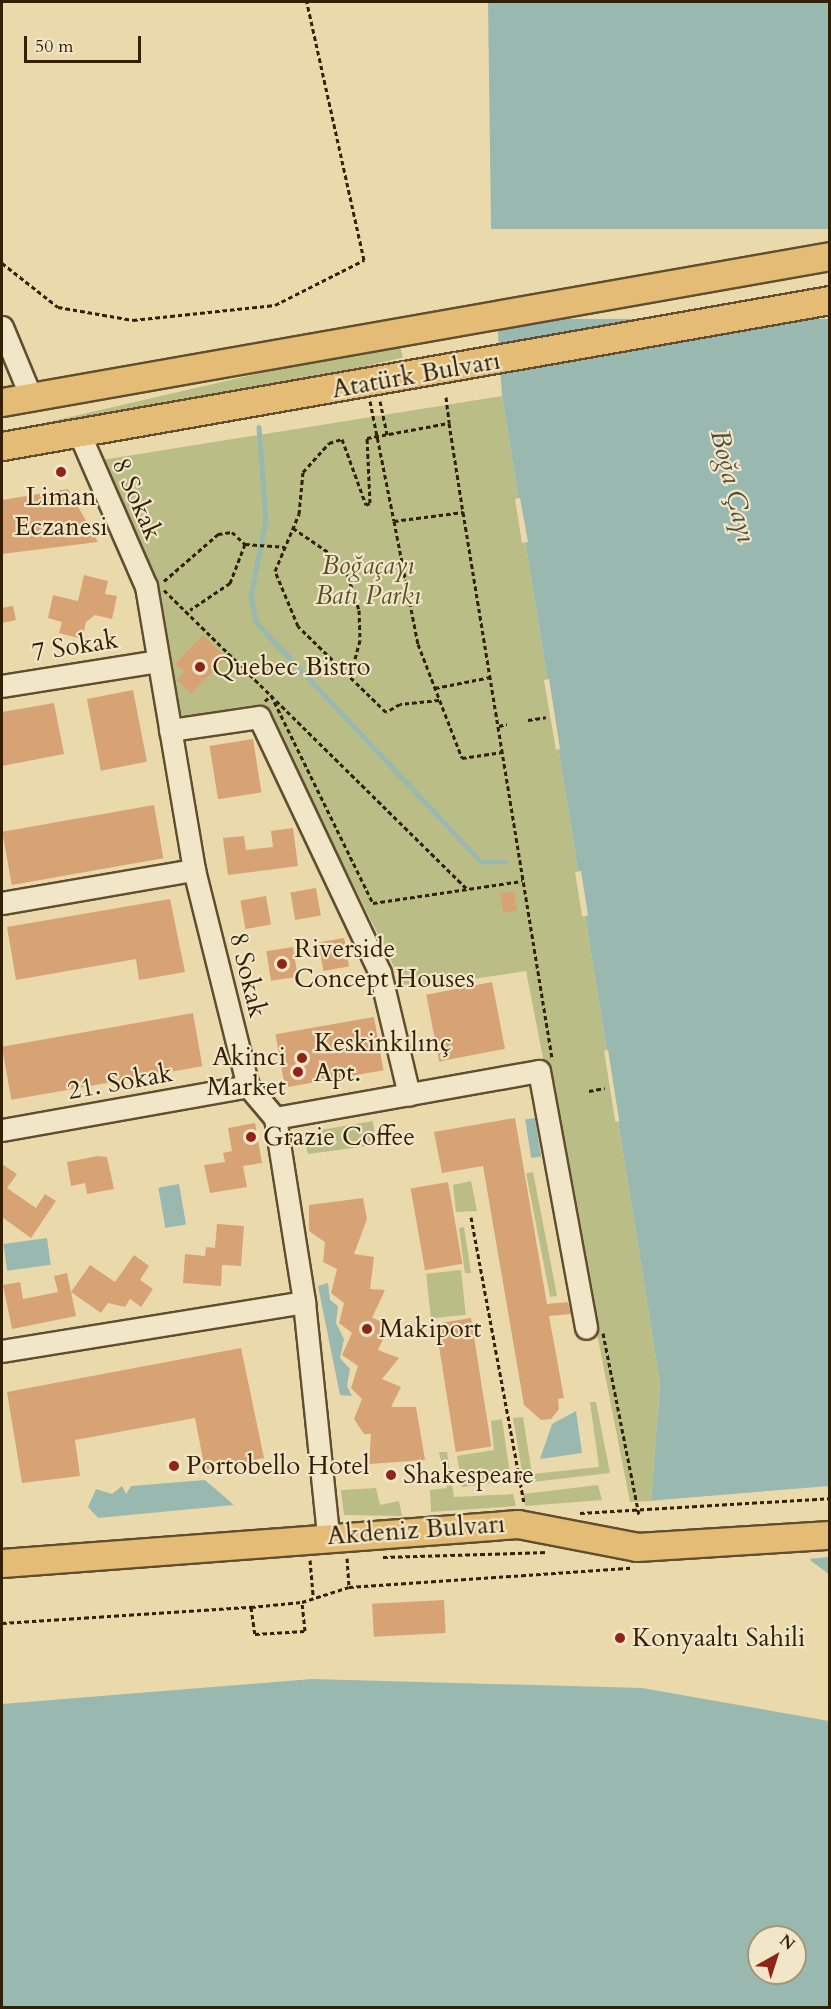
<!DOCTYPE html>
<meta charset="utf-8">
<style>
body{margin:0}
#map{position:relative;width:831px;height:2009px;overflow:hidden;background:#ead9ab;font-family:Cardo,serif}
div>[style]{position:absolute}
.green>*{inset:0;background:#babe86;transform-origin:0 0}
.water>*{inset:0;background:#99b9b0;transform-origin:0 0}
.pier>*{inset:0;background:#ead9ab;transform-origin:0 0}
.stream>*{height:4.5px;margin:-2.25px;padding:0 2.25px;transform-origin:2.25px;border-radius:2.25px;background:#99b9b0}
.building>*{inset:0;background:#d7a375;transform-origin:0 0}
.path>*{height:3px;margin-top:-1.5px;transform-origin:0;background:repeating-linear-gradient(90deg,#321f04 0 4.5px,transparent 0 7.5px)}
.roads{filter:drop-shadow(2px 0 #604e2e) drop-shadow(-2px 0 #604e2e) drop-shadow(0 2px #604e2e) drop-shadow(0 -2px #604e2e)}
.minor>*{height:21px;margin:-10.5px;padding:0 10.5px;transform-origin:10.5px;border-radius:10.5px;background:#f1e6c8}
.major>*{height:27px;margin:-13.5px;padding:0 13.5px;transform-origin:13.5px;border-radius:13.5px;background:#e5bc76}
.dots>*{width:16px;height:16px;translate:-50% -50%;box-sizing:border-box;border:3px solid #f1e6c8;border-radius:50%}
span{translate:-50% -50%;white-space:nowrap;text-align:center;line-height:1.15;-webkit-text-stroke:4.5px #f1e6c8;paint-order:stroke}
.street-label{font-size:26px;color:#321f04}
.poi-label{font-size:26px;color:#321f04}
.left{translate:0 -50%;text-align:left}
.right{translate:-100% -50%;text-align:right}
.park-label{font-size:26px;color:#5b4f2b;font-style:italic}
.water-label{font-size:27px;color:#514d38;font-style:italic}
.frame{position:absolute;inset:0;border:3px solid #321f04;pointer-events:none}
.north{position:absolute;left:747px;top:1925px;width:60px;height:60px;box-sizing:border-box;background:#f1e6c8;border:2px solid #a5967a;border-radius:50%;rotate:39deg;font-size:16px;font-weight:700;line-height:24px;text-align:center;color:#321f04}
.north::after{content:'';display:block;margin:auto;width:21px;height:27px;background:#8f2418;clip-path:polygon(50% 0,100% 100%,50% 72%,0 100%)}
.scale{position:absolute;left:24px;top:36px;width:117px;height:27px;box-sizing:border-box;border:3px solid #321f04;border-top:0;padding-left:8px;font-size:18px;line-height:21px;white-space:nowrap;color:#321f04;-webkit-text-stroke:4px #f1e6c8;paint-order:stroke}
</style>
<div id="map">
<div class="green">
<i style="left:399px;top:341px;width:17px;height:403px;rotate:77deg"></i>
<i style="clip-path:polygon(502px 396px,660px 1383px,651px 1501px,630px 1502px,526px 971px,405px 989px,265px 706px,177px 721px,145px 556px,102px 460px)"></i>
<i style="clip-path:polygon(373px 1121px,376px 1145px,308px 1154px,303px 1133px)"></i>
<i style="left:533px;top:1172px;width:126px;height:7px;rotate:79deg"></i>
<i style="clip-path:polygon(471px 1181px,477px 1211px,456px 1212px,453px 1185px)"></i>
<i style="clip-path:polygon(464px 1227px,471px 1273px,465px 1273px,459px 1228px)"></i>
<i style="left:461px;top:1270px;width:45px;height:35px;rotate:84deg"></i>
<i style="clip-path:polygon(590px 1402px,596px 1402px,610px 1473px,524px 1483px,513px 1418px,523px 1417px,532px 1474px,599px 1467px)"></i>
<i style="clip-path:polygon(502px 1419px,511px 1481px,462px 1487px,457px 1456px,494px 1450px,491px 1421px)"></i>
<i style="clip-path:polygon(439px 1452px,447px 1452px,454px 1497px,513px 1494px,516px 1506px,431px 1512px,430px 1490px,447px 1488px)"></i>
<i style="clip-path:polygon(598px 1485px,602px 1500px,525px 1506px,523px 1494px)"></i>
<i style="clip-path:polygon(376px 1488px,380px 1505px,399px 1501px,402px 1516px,344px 1515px,341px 1490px)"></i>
</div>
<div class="water">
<i style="clip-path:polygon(488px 2px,829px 2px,829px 1574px,811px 1561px,786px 1490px,651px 1501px,660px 1383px,502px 396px,491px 226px)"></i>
<i style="left:535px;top:1118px;width:39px;height:10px;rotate:81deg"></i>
<i style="left:179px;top:1184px;width:41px;height:21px;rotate:80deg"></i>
<i style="left:47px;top:1238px;width:27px;height:44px;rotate:82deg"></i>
<i style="clip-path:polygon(328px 1283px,330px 1300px,338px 1306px,336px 1323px,344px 1339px,340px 1358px,350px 1369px,347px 1386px,352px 1396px,340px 1395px,318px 1286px)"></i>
<i style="clip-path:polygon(576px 1411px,582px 1453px,540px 1459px,552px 1424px)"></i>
<i style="clip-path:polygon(205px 1480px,234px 1505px,98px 1518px,88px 1507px,96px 1489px,112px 1494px,122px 1486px,126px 1494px,131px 1486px)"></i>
<i style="clip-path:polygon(evenodd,312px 1679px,642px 1688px,829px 1721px,829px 2007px,2px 2007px,2px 1704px,312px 1679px,759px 1937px,795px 1937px,795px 1973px,759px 1973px,759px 1937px)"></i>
</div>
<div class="pier">
<i style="left:829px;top:229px;width:90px;height:342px;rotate:90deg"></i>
<i style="clip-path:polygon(520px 498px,528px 542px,522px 543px,515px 499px)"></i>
<i style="clip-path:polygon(549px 679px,560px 749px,556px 750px,544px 680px)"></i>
<i style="left:581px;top:871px;width:45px;height:6px;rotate:81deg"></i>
<i style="left:608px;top:1050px;width:72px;height:4px;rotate:81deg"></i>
<i style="clip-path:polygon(829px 1486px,829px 1557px,807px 1559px,784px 1493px,648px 1501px)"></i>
</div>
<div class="stream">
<i style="left:259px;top:427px;width:93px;rotate:85.7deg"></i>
<i style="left:266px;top:520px;width:77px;rotate:101.2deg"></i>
<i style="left:251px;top:596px;width:26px;rotate:79deg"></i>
<i style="left:256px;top:622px;width:329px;rotate:46.8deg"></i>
<i style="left:481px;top:862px;width:26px"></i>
</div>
<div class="building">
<i style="clip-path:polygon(68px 489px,98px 542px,2px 554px,2px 500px)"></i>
<i style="clip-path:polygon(84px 575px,108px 581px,105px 594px,117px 596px,112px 619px,95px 615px,86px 622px,82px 639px,59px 633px,62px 622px,48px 618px,53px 595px,78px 601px)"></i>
<i style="clip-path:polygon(13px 606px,16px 620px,2px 623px,2px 608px)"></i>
<i style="clip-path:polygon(203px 635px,226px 658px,191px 694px,177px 679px,184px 672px,175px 664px)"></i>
<i style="left:133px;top:690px;width:73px;height:47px;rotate:79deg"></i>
<i style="clip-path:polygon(54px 703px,64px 754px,2px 766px,2px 712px)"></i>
<i style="left:253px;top:739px;width:54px;height:44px;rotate:81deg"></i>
<i style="left:154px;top:805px;width:54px;height:154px;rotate:80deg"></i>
<i style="clip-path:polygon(293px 828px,298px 866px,228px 875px,223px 838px,244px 836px,246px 850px,273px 847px,271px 831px)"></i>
<i style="left:316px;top:888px;width:28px;height:26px;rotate:80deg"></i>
<i style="left:514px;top:891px;width:20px;height:14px;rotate:81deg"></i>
<i style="left:266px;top:896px;width:29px;height:26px;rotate:80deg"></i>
<i style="clip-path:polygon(170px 899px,185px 972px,139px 980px,136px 959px,16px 980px,7px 927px)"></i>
<i style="left:344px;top:938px;width:29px;height:26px;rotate:80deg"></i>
<i style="left:293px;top:947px;width:30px;height:27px;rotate:81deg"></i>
<i style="left:492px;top:982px;width:68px;height:67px;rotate:79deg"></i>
<i style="left:193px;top:1013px;width:54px;height:194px;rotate:80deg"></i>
<i style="left:374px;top:1017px;width:54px;height:100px;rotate:80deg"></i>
<i style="clip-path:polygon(515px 1118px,547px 1304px,568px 1302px,571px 1314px,549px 1316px,564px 1398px,558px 1399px,559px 1409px,551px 1419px,541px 1420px,524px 1405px,483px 1166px,442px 1173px,434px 1132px)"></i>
<i style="clip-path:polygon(255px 1123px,262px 1163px,243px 1166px,247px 1187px,210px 1193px,204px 1165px,225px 1162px,223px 1153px,232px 1151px,228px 1128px)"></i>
<i style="clip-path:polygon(98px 1156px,107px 1157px,114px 1189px,87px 1194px,85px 1183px,71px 1186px,67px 1162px)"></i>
<i style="clip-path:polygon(2px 1164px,17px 1174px,7px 1188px,36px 1208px,45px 1194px,56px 1201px,31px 1238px,2px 1217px)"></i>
<i style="left:448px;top:1182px;width:83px;height:38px;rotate:80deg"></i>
<i style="clip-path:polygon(363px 1198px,367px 1219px,354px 1254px,374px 1257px,370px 1289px,385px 1290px,372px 1318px,390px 1324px,378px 1350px,399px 1358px,382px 1379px,401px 1387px,391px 1407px,416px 1407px,425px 1460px,369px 1464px,371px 1434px,364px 1434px,354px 1419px,362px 1399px,351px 1388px,358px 1366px,342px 1355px,352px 1333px,339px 1323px,344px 1303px,331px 1293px,337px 1269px,323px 1262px,325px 1242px,309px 1231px,309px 1205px)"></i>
<i style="clip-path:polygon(217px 1224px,244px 1226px,241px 1266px,222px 1265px,221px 1286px,183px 1283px,185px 1254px,205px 1256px,206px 1247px,215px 1248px)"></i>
<i style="clip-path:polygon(134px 1255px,149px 1266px,140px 1280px,153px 1289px,141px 1307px,130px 1299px,125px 1307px,108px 1303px,101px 1313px,71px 1292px,90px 1265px,115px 1282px)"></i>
<i style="clip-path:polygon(67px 1273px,76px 1316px,12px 1329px,3px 1285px,20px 1282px,23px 1299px,58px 1292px,54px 1276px)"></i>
<i style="left:471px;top:1318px;width:130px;height:36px;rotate:81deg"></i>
<i style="clip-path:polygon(241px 1348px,264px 1458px,205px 1470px,195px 1418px,75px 1440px,80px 1476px,22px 1483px,7px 1392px)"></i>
<i style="left:444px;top:1600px;width:33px;height:72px;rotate:87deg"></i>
</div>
<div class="path">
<i style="left:2px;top:263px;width:71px;rotate:38.2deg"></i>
<i style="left:58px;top:307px;width:76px;rotate:9.8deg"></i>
<i style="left:133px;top:320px;width:143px;rotate:-6deg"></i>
<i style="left:275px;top:305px;width:100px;rotate:-26.8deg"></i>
<i style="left:364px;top:260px;width:264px;rotate:-102.5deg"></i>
<i style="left:446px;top:397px;width:26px;rotate:83deg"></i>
<i style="left:370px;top:401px;width:122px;rotate:78.7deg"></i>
<i style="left:394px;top:521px;width:70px;rotate:-7.4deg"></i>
<i style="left:463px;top:512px;width:553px;rotate:80.74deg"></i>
<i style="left:380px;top:401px;width:35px;rotate:78deg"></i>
<i style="left:394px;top:521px;width:125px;rotate:79deg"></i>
<i style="left:418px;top:644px;width:122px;rotate:68.9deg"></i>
<i style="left:462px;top:758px;width:41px;rotate:-8.3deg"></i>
<i style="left:293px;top:528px;width:46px;rotate:34.4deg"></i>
<i style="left:331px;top:554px;width:28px;rotate:52deg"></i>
<i style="left:348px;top:576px;width:36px;rotate:72deg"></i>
<i style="left:359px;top:610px;width:30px;rotate:88deg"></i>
<i style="left:360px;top:640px;width:34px;rotate:105deg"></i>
<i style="left:245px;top:544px;width:39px;rotate:4deg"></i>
<i style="left:164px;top:581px;width:72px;rotate:-41deg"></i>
<i style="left:218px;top:534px;width:14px;rotate:-8deg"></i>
<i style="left:232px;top:532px;width:18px;rotate:43deg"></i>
<i style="left:245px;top:544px;width:42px;rotate:111deg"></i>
<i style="left:230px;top:583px;width:48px;rotate:146deg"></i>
<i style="left:164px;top:590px;width:427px;rotate:44.6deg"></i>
<i style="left:435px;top:688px;width:57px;rotate:-11.1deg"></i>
<i style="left:439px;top:700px;width:39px;rotate:174deg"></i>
<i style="left:400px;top:704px;width:16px;rotate:150deg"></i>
<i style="left:386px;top:712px;width:123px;rotate:-135.7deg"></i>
<i style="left:298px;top:626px;width:60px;rotate:-112.7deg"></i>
<i style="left:275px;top:571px;width:62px;rotate:-67.2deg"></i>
<i style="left:299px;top:514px;width:42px;rotate:-84.6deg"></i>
<i style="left:303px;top:472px;width:39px;rotate:-48deg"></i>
<i style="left:329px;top:443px;width:14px;rotate:-17deg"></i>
<i style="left:342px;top:439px;width:70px;rotate:70deg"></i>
<i style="left:366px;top:505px;width:4px;rotate:-27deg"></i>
<i style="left:370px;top:503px;width:65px;rotate:-92.6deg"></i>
<i style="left:367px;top:438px;width:83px;rotate:-10.4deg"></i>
<i style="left:449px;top:423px;width:90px;rotate:81.1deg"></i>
<i style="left:265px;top:701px;width:8px;rotate:-45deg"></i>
<i style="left:271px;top:695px;width:232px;rotate:63.9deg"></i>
<i style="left:373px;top:903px;width:151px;rotate:-8.4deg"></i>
<i style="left:528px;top:720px;width:18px;rotate:-9deg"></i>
<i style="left:499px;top:726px;width:8px;rotate:-14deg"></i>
<i style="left:589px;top:1091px;width:16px;rotate:-11deg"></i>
<i style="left:471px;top:1217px;width:292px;rotate:79.5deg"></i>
<i style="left:603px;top:1333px;width:185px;rotate:78.8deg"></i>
<i style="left:580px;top:1513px;width:250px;rotate:-3.4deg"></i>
<i style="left:383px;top:1557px;width:165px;rotate:-1.7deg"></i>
<i style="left:347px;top:1558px;width:29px;rotate:86deg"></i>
<i style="left:349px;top:1587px;width:282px;rotate:-3.9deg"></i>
<i style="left:310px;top:1560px;width:37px;rotate:85deg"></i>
<i style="left:251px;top:1607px;width:27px;rotate:82deg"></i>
<i style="left:255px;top:1634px;width:50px;rotate:-3.4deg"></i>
<i style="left:305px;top:1631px;width:29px;rotate:-96deg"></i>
<i style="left:2px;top:1623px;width:250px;rotate:-3.7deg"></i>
<i style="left:251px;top:1607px;width:51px;rotate:-5.6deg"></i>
<i style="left:302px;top:1602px;width:49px;rotate:-17.7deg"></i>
</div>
<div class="roads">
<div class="minor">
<i style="left:2px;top:327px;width:76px;rotate:67.5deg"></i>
<i style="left:79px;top:433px;width:167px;rotate:66.4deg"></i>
<i style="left:146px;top:586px;width:288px;rotate:80.4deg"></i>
<i style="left:194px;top:870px;width:223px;rotate:76deg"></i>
<i style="left:248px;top:1086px;width:42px;rotate:49.8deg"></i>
<i style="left:275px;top:1118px;width:186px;rotate:81deg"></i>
<i style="left:304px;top:1302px;width:234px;rotate:84.1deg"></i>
<i style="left:2px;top:686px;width:158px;rotate:-9.1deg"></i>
<i style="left:170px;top:730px;width:90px;rotate:-8.3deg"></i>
<i style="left:259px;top:717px;width:283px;rotate:64.7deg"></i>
<i style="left:380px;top:973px;width:125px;rotate:76.6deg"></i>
<i style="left:2px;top:903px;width:195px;rotate:-9.8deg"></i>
<i style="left:275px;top:1118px;width:268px;rotate:-10.1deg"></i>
<i style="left:539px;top:1071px;width:261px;rotate:79.6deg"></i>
<i style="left:2px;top:1130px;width:250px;rotate:-10.1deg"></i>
<i style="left:2px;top:1351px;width:306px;rotate:-9.2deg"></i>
</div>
<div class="major">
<i style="left:2px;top:402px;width:841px;rotate:-10deg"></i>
<i style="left:2px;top:446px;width:841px;rotate:-10deg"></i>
<i style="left:2px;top:1563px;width:517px;rotate:-4.32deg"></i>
<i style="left:518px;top:1524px;width:121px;rotate:10.9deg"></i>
<i style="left:637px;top:1547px;width:193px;rotate:-3.6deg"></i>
</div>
</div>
<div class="dots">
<i style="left:61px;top:472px;background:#8f2418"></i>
<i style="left:200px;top:667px;background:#8f2418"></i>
<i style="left:282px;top:964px;background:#8f2418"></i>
<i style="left:302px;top:1058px;background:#8f2418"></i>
<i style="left:298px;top:1072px;background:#8f2418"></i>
<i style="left:251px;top:1137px;background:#8f2418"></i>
<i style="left:367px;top:1329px;background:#8f2418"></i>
<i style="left:174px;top:1466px;background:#8f2418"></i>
<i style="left:391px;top:1475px;background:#8f2418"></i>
<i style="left:620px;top:1638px;background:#8f2418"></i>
</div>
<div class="street-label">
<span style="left:416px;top:375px;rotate:-10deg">Atatürk Bulvarı</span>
<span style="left:137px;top:499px;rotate:66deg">8 Sokak</span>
<span style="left:75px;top:646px;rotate:-9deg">7 Sokak</span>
<span style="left:248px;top:975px;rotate:76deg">8 Sokak</span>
<span style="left:120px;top:1082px;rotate:-10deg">21. Sokak</span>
<span style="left:416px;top:1530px;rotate:-4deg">Akdeniz Bulvarı</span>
</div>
<div class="poi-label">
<span style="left:61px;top:512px">Liman<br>Eczanesi</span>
<span class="left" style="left:212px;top:667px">Quebec Bistro</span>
<span class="left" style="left:294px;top:964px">Riverside<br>Concept Houses</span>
<span class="left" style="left:314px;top:1058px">Keskinkılınç<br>Apt.</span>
<span class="right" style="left:286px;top:1072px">Akinci<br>Market</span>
<span class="left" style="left:263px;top:1137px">Grazie Coffee</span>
<span class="left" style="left:379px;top:1329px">Makiport</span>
<span class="left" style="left:186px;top:1466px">Portobello Hotel</span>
<span class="left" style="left:403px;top:1475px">Shakespeare</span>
<span class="left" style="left:632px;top:1638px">Konyaaltı Sahili</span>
</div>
<div class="park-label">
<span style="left:368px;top:581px">Boğaçayı<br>Batı Parkı</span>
</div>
<div class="water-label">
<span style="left:733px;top:486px;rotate:76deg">Boğa Çayı</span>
</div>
<div class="frame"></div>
<div class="north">N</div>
<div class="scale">50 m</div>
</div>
